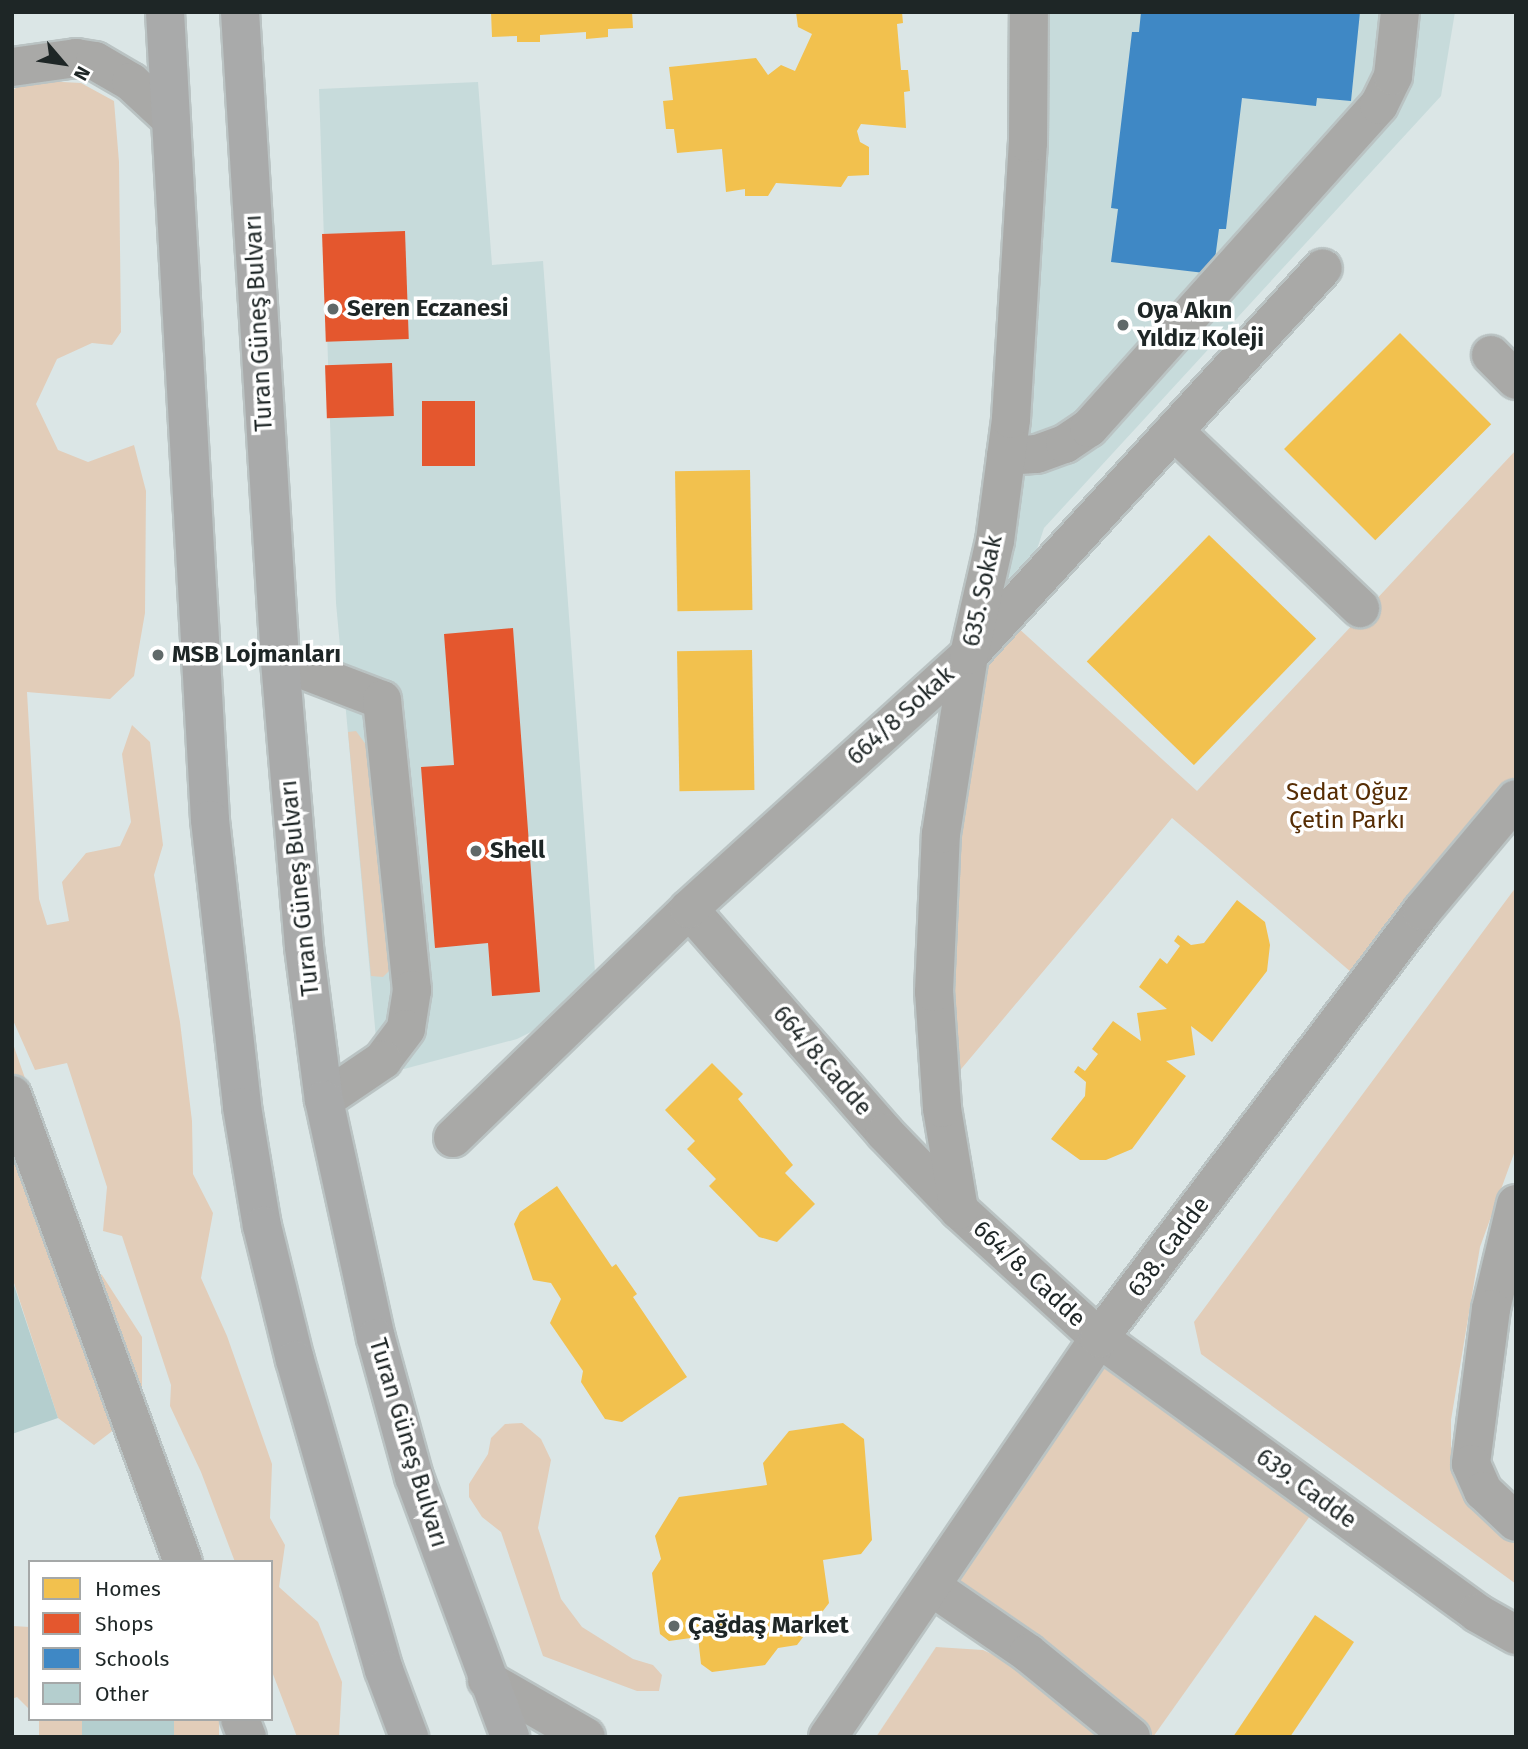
<!DOCTYPE html>
<meta charset="utf-8">
<style>
body{margin:0}
#map{position:relative;width:1528px;height:1749px;overflow:hidden;background:#dbe6e6;font-family:"Fira Sans",sans-serif}
div>[style]{position:absolute}
.built>*{inset:0;background:#c7dbdb}
.green>*{inset:0;background:#e2cdb9;transform-origin:0 0}
.homes>*{inset:0;background:#f2c14e;transform-origin:0 0}
.shops>*{inset:0;background:#e4572e;transform-origin:0 0}
.schools>*{inset:0;background:#3f88c5}
.building>*{inset:0;background:#b4cece;transform-origin:0 0}
.roads{filter:drop-shadow(2px 0 #bac3c3) drop-shadow(-2px 0 #bac3c3) drop-shadow(0 2px #bac3c3) drop-shadow(0 -2px #bac3c3)}
.minor>*{height:38px;margin:-19px;padding:0 19px;transform-origin:19px;border-radius:19px;background:#a9a9a7}
.major>*{height:38px;margin:-19px;padding:0 19px;transform-origin:19px;border-radius:19px;background:#a9aaaa}
.dots>*{width:19px;height:19px;translate:-50% -50%;box-sizing:border-box;border:4px solid #fff;border-radius:50%}
span{translate:-50% -50%;white-space:nowrap;text-align:center;line-height:1.15;-webkit-text-stroke:7px #fff;paint-order:stroke}
.poi-label{font-size:24px;color:#1e2626;font-weight:700}
.left{translate:0 -50%;text-align:left}
.street-label{font-size:24px;color:#1e2626}
.park-label{font-size:24px;color:#562d04}
.frame{position:absolute;inset:0;border:14px solid #1e2626;pointer-events:none}
.legend{position:absolute;left:28px;top:1560px;width:245px;height:161px;box-sizing:border-box;background:#fff;border:2px solid #a5a8a8;margin:0;padding:9px 12px;list-style:none;font-size:21px;color:#1e2626}
.legend li{display:flex;align-items:center;gap:14px;height:35px}
.legend b{width:35px;border:2px solid #a5a8a8}
.north{position:absolute;left:28px;top:28px;width:70px;height:70px;-webkit-text-stroke:5px #fff;paint-order:stroke;rotate:119deg;font-size:19px;font-weight:700;line-height:28px;text-align:center;color:#1e2626}
.north::after{content:'';display:block;margin:auto;width:24px;height:32px;background:#1e2626;clip-path:polygon(50% 0,100% 100%,50% 72%,0 100%)}
</style>
<div id="map">
<div class="built">
<i style="clip-path:polygon(1029px 12px,1455px 12px,1441px 96px,1044px 528px,1021px 598px,969px 655px,995px 541px)"></i>
<i style="clip-path:polygon(478px 82px,492px 265px,543px 261px,597px 999px,517px 1039px,404px 1069px,377px 1049px,336px 603px,319px 89px)"></i>
</div>
<div class="green">
<i style="clip-path:polygon(26px 80px,81px 83px,114px 101px,119px 162px,121px 332px,112px 345px,92px 343px,57px 359px,36px 404px,58px 450px,88px 462px,134px 445px,146px 491px,145px 613px,134px 676px,110px 699px,27px 692px,39px 899px,47px 925px,69px 921px,62px 882px,86px 853px,120px 846px,131px 822px,122px 754px,132px 725px,150px 742px,163px 845px,154px 875px,180px 1022px,192px 1121px,193px 1174px,213px 1213px,201px 1278px,227px 1336px,272px 1464px,270px 1518px,285px 1545px,279px 1587px,318px 1622px,342px 1682px,339px 1737px,297px 1737px,271px 1669px,271px 1562px,235px 1562px,201px 1472px,170px 1406px,171px 1385px,122px 1236px,103px 1231px,107px 1187px,67px 1063px,35px 1070px,12px 1018px,12px 91px)"></i>
<i style="clip-path:polygon(1516px 450px,1516px 779px,1366px 985px,1172px 818px,941px 1093px,969px 655px,1005px 616px,1197px 791px)"></i>
<i style="clip-path:polygon(356px 731px,367px 746px,390px 970px,383px 977px,371px 976px,348px 732px)"></i>
<i style="clip-path:polygon(1516px 887px,1516px 1148px,1480px 1247px,1451px 1420px,1451px 1471px,1468px 1502px,1516px 1533px,1516px 1584px,1201px 1354px,1194px 1322px)"></i>
<i style="clip-path:polygon(12px 1041px,34px 1104px,50px 1239px,102px 1275px,142px 1337px,142px 1393px,111px 1432px,94px 1445px,58px 1418px,12px 1277px)"></i>
<i style="clip-path:polygon(1099px 1338px,1322px 1499px,1153px 1737px,1131px 1737px,932px 1587px)"></i>
<i style="clip-path:polygon(522px 1423px,541px 1439px,551px 1460px,538px 1528px,561px 1599px,582px 1627px,633px 1659px,653px 1665px,662px 1675px,659px 1691px,637px 1691px,543px 1656px,501px 1532px,482px 1517px,469px 1497px,469px 1484px,488px 1454px,491px 1438px,505px 1424px)"></i>
<i style="clip-path:polygon(12px 1626px,30px 1627px,30px 1710px,17px 1697px,12px 1699px)"></i>
<i style="clip-path:polygon(936px 1647px,983px 1650px,1026px 1670px,1099px 1737px,876px 1737px)"></i>
<i style="left:39px;top:1719px;width:180px;height:18px"></i>
</div>
<div class="homes">
<i style="clip-path:polygon(491px 12px,632px 12px,633px 28px,608px 29px,608px 37px,586px 39px,586px 32px,540px 35px,540px 42px,517px 42px,517px 36px,492px 37px)"></i>
<i style="clip-path:polygon(796px 12px,902px 12px,903px 23px,897px 24px,901px 70px,908px 70px,910px 91px,904px 92px,906px 128px,861px 124px,857px 131px,860px 142px,869px 147px,869px 175px,848px 176px,841px 187px,776px 183px,768px 196px,745px 196px,745px 189px,726px 192px,722px 149px,677px 153px,674px 129px,666px 129px,663px 101px,673px 100px,669px 67px,756px 58px,768px 75px,781px 65px,795px 71px,812px 34px,798px 27px)"></i>
<i style="left:1400px;top:333px;width:129px;height:164px;rotate:45deg"></i>
<i style="left:750px;top:470px;width:140px;height:75px;rotate:89deg"></i>
<i style="left:1209px;top:535px;width:149px;height:176px;rotate:44deg"></i>
<i style="left:752px;top:650px;width:140px;height:75px;rotate:89deg"></i>
<i style="clip-path:polygon(1237px 900px,1265px 922px,1270px 945px,1267px 971px,1212px 1042px,1191px 1026px,1195px 1055px,1166px 1061px,1186px 1076px,1132px 1149px,1106px 1160px,1080px 1160px,1051px 1139px,1085px 1096px,1086px 1082px,1074px 1072px,1078px 1066px,1085px 1071px,1098px 1054px,1092px 1049px,1113px 1021px,1141px 1041px,1137px 1013px,1167px 1009px,1139px 987px,1160px 958px,1167px 964px,1180px 946px,1174px 941px,1178px 935px,1191px 945px,1204px 943px)"></i>
<i style="clip-path:polygon(712px 1063px,743px 1094px,738px 1099px,793px 1165px,785px 1173px,815px 1204px,777px 1242px,759px 1237px,709px 1186px,716px 1179px,687px 1149px,695px 1141px,665px 1110px)"></i>
<i style="clip-path:polygon(557px 1186px,612px 1267px,616px 1264px,637px 1294px,633px 1297px,687px 1377px,622px 1422px,605px 1419px,581px 1382px,583px 1371px,550px 1323px,561px 1299px,551px 1283px,533px 1280px,514px 1224px,520px 1212px)"></i>
<i style="clip-path:polygon(843px 1423px,864px 1439px,872px 1540px,861px 1554px,823px 1560px,829px 1603px,797px 1645px,778px 1648px,765px 1665px,712px 1672px,701px 1664px,698px 1637px,669px 1641px,660px 1634px,652px 1573px,661px 1559px,655px 1536px,679px 1497px,767px 1485px,763px 1463px,789px 1431px)"></i>
<i style="clip-path:polygon(1315px 1615px,1354px 1642px,1290px 1737px,1233px 1737px)"></i>
</div>
<div class="shops">
<i style="left:405px;top:231px;width:108px;height:83px;rotate:88deg"></i>
<i style="left:392px;top:363px;width:53px;height:67px;rotate:88deg"></i>
<i style="left:422px;top:401px;width:53px;height:65px"></i>
<i style="clip-path:polygon(513px 628px,540px 992px,492px 996px,488px 943px,435px 948px,421px 767px,454px 765px,444px 634px)"></i>
</div>
<div class="schools">
<i style="clip-path:polygon(1141px 12px,1360px 12px,1351px 101px,1317px 98px,1316px 106px,1242px 98px,1226px 229px,1219px 229px,1213px 274px,1111px 262px,1118px 209px,1111px 208px,1132px 32px,1139px 32px)"></i>
</div>
<div class="building">
<i style="clip-path:polygon(12px 1279px,58px 1418px,12px 1434px)"></i>
<i style="left:82px;top:1719px;width:92px;height:19px"></i>
</div>
<div class="roads">
<div class="minor">
<i style="left:12px;top:67px;width:65px;rotate:-8deg"></i>
<i style="left:76px;top:58px;width:19px;rotate:9deg"></i>
<i style="left:95px;top:61px;width:42px;rotate:30.3deg"></i>
<i style="left:131px;top:82px;width:54px;rotate:42.8deg"></i>
<i style="left:1491px;top:355px;width:35px;rotate:45deg"></i>
<i style="left:1174px;top:431px;width:257px;rotate:43.6deg"></i>
<i style="left:1006px;top:456px;width:31px;rotate:-4deg"></i>
<i style="left:1037px;top:454px;width:30px;rotate:-20deg"></i>
<i style="left:1065px;top:444px;width:29px;rotate:-34deg"></i>
<i style="left:1089px;top:428px;width:434px;rotate:-48.1deg"></i>
<i style="left:1379px;top:105px;width:32px;rotate:-64deg"></i>
<i style="left:1393px;top:76px;width:64px;rotate:-83.8deg"></i>
<i style="left:280px;top:661px;width:109px;rotate:20.9deg"></i>
<i style="left:382px;top:700px;width:292px;rotate:84.1deg"></i>
<i style="left:412px;top:990px;width:39px;rotate:99deg"></i>
<i style="left:406px;top:1029px;width:39px;rotate:127deg"></i>
<i style="left:383px;top:1060px;width:71px;rotate:145.9deg"></i>
<i style="left:689px;top:909px;width:298px;rotate:48.8deg"></i>
<i style="left:885px;top:1133px;width:107px;rotate:46.1deg"></i>
<i style="left:959px;top:1210px;width:190px;rotate:42.4deg"></i>
<i style="left:1099px;top:1338px;width:467px;rotate:36deg"></i>
<i style="left:1477px;top:1613px;width:45px;rotate:29.4deg"></i>
<i style="left:12px;top:1095px;width:497px;rotate:69.9deg"></i>
<i style="left:453px;top:1138px;width:329px;rotate:-44.1deg"></i>
<i style="left:689px;top:909px;width:378px;rotate:-42.2deg"></i>
<i style="left:969px;top:655px;width:524px;rotate:-47.55deg"></i>
<i style="left:1516px;top:1204px;width:108px;rotate:103.4deg"></i>
<i style="left:1491px;top:1309px;width:156px;rotate:97.4deg"></i>
<i style="left:1471px;top:1464px;width:30px;rotate:66deg"></i>
<i style="left:1483px;top:1491px;width:45px;rotate:43.2deg"></i>
<i style="left:959px;top:1210px;width:103px;rotate:-99.5deg"></i>
<i style="left:942px;top:1108px;width:116px;rotate:-93.9deg"></i>
<i style="left:934px;top:992px;width:158px;rotate:-87.5deg"></i>
<i style="left:941px;top:834px;width:181px;rotate:-81.1deg"></i>
<i style="left:969px;top:655px;width:117px;rotate:-77.2deg"></i>
<i style="left:995px;top:541px;width:123px;rotate:-82.5deg"></i>
<i style="left:1011px;top:419px;width:277px;rotate:-86.5deg"></i>
<i style="left:1028px;top:143px;width:131px;rotate:-89.6deg"></i>
<i style="left:932px;top:1587px;width:116px;rotate:34.5deg"></i>
<i style="left:1028px;top:1653px;width:133px;rotate:39.2deg"></i>
<i style="left:487px;top:1680px;width:114px;rotate:29.9deg"></i>
<i style="left:240px;top:1719px;width:19px;rotate:69deg"></i>
<i style="left:828px;top:1737px;width:482px;rotate:-55.8deg"></i>
<i style="left:1099px;top:1338px;width:535px;rotate:-52.89deg"></i>
<i style="left:1422px;top:911px;width:146px;rotate:-50deg"></i>
</div>
<div class="major">
<i style="left:165px;top:12px;width:809px;rotate:86.81deg"></i>
<i style="left:210px;top:820px;width:289px;rotate:83.6deg"></i>
<i style="left:242px;top:1107px;width:121px;rotate:80.5deg"></i>
<i style="left:262px;top:1226px;width:138px;rotate:76.2deg"></i>
<i style="left:295px;top:1360px;width:323px;rotate:74deg"></i>
<i style="left:384px;top:1670px;width:72px;rotate:69.5deg"></i>
<i style="left:240px;top:12px;width:650px;rotate:86.47deg"></i>
<i style="left:280px;top:661px;width:287px;rotate:85.2deg"></i>
<i style="left:304px;top:947px;width:154px;rotate:82.6deg"></i>
<i style="left:324px;top:1100px;width:244px;rotate:77.7deg"></i>
<i style="left:376px;top:1338px;width:144px;rotate:74.7deg"></i>
<i style="left:414px;top:1477px;width:277px;rotate:69.7deg"></i>
</div>
</div>
<div class="dots">
<i style="left:333px;top:309px;background:#606969"></i>
<i style="left:1123px;top:325px;background:#606969"></i>
<i style="left:158px;top:655px;background:#606969"></i>
<i style="left:476px;top:851px;background:#606969"></i>
<i style="left:674px;top:1626px;background:#606969"></i>
</div>
<div class="poi-label">
<span class="left" style="left:347px;top:309px">Seren Eczanesi</span>
<span class="left" style="left:1137px;top:325px">Oya Akın<br>Yıldız Koleji</span>
<span class="left" style="left:172px;top:655px">MSB Lojmanları</span>
<span class="left" style="left:490px;top:851px">Shell</span>
<span class="left" style="left:688px;top:1626px">Çağdaş Market</span>
</div>
<div class="street-label">
<span style="left:259px;top:323px;rotate:-93deg">Turan Güneş Bulvarı</span>
<span style="left:983px;top:591px;rotate:-78deg">635. Sokak</span>
<span style="left:901px;top:716px;rotate:-42deg">664/8 Sokak</span>
<span style="left:300px;top:888px;rotate:-96deg">Turan Güneş Bulvarı</span>
<span style="left:822px;top:1061px;rotate:49deg">664/8.Cadde</span>
<span style="left:1169px;top:1247px;rotate:-53deg">638. Cadde</span>
<span style="left:1029px;top:1274px;rotate:43deg">664/8. Cadde</span>
<span style="left:408px;top:1443px;rotate:73deg">Turan Güneş Bulvarı</span>
<span style="left:1306px;top:1489px;rotate:36deg">639. Cadde</span>
</div>
<div class="park-label">
<span style="left:1347px;top:807px">Sedat Oğuz<br>Çetin Parkı</span>
</div>
<div class="frame"></div>
<ul class="legend">
<li><b style="height:19px;background:#f2c14e"></b>Homes</li>
<li><b style="height:19px;background:#e4572e"></b>Shops</li>
<li><b style="height:19px;background:#3f88c5"></b>Schools</li>
<li><b style="height:19px;background:#b4cece"></b>Other</li>
</ul>
<div class="north">N</div>
</div>
